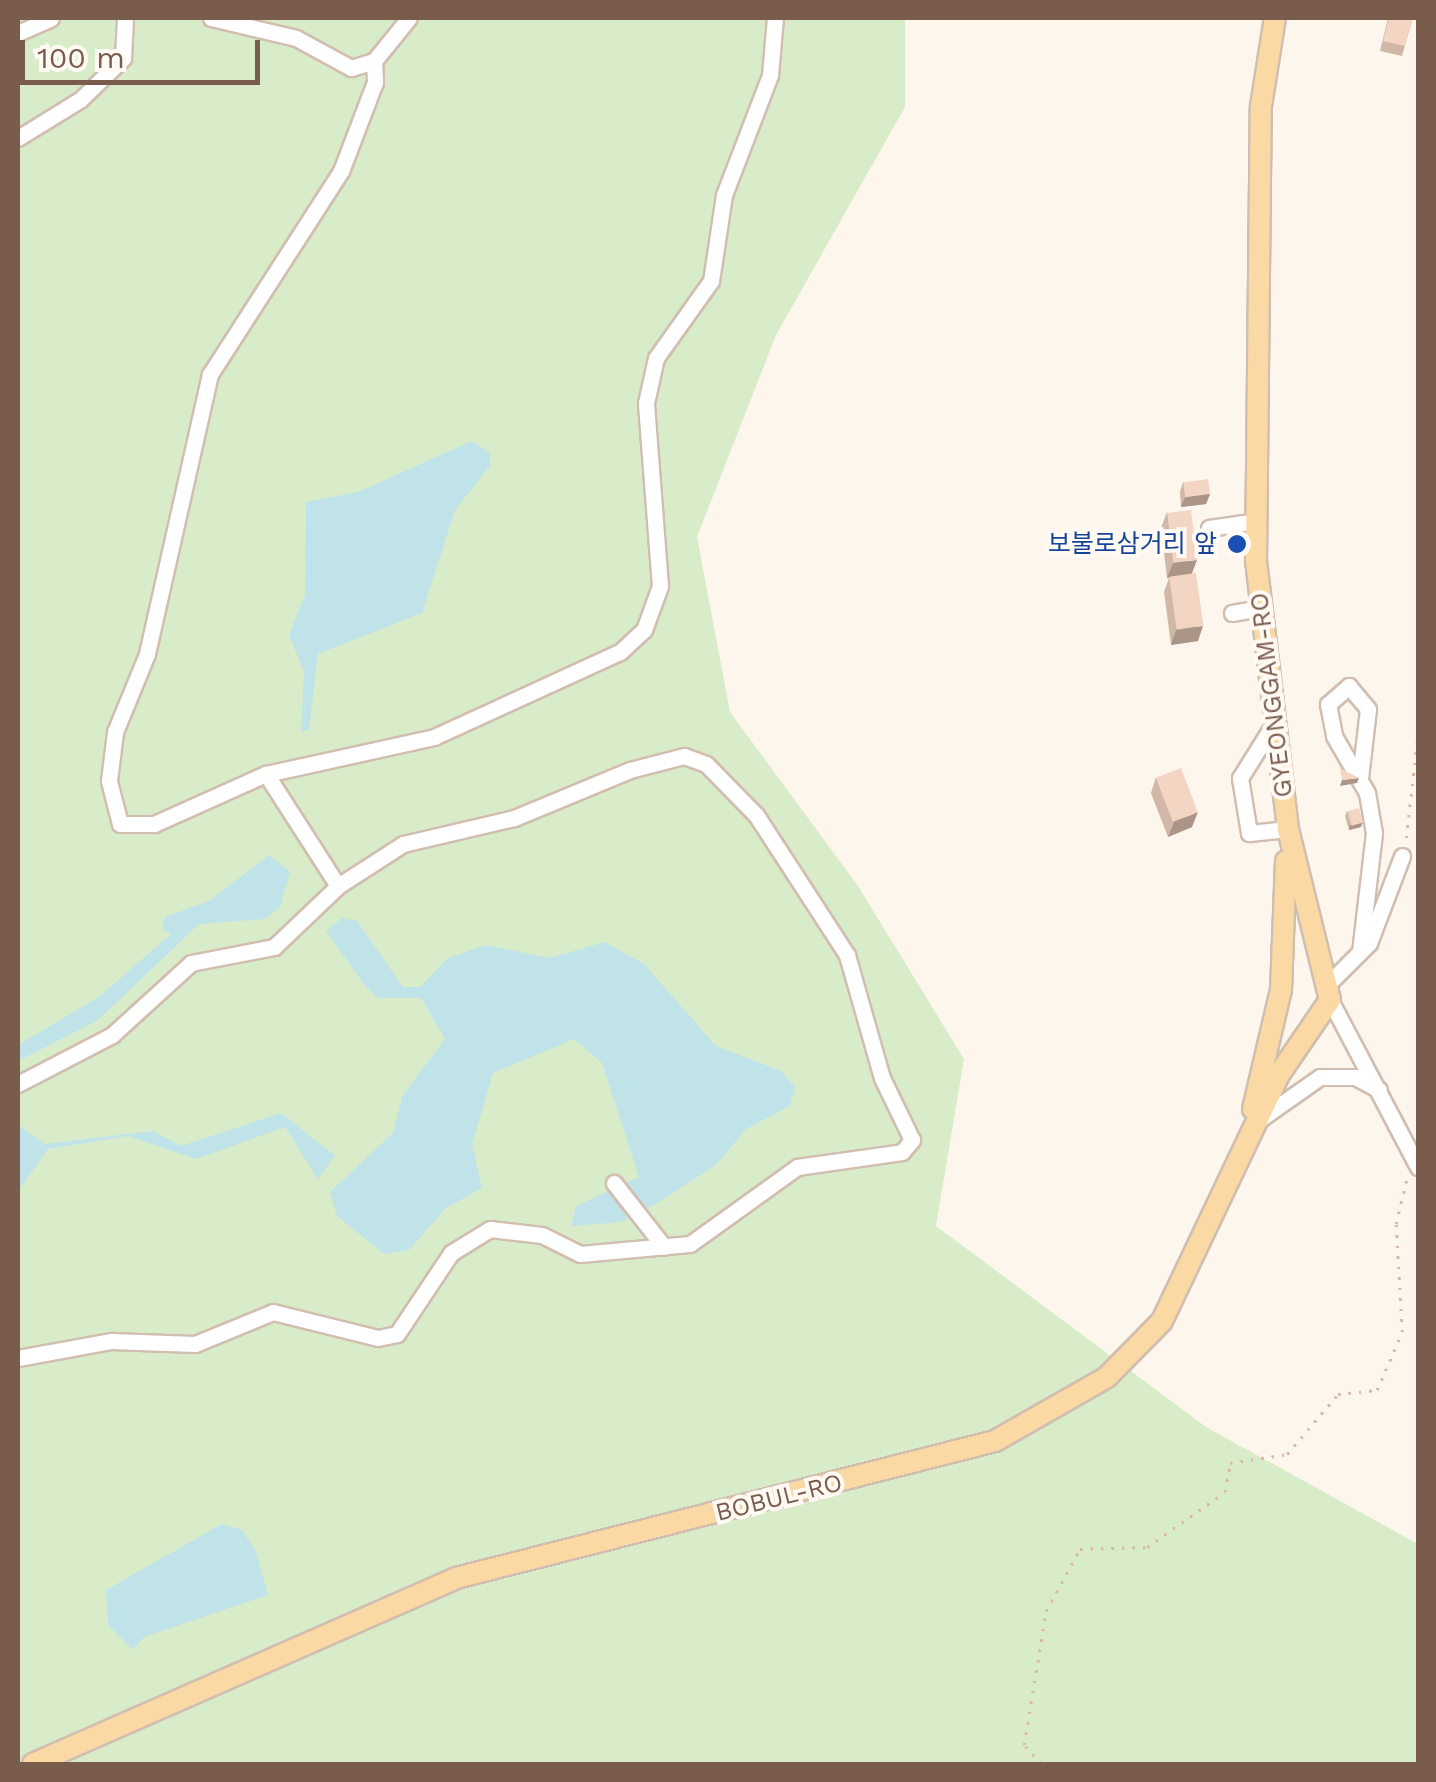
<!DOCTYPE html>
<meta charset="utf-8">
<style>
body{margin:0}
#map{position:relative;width:1436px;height:1782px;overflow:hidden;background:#fdf6ec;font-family:"Work Sans","Noto Sans KR",sans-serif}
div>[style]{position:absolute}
.green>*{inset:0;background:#d8ecc9}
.water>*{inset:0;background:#bfe3e8}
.path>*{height:2.5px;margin-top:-1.25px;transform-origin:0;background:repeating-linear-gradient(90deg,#d9b8a5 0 2.5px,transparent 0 10.5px)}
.roads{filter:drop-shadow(2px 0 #d1beb0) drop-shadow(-2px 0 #d1beb0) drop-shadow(0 2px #d1beb0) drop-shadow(0 -2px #d1beb0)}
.minor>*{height:15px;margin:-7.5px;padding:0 7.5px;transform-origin:7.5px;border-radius:7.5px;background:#fff}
.major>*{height:20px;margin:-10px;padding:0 10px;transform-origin:10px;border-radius:10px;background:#fbd9a5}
.wall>*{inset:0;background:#d1b7a8}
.shaded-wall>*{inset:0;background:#aa9588}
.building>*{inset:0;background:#f3d5c3;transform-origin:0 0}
.dots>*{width:28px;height:28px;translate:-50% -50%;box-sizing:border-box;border:5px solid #fffaf3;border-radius:50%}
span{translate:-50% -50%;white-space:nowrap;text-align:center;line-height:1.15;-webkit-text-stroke:8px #fffaf3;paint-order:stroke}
.transit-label{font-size:25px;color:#164399}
.right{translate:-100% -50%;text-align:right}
.street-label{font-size:25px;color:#7a5c4d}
.frame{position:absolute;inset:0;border:20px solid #7a5c4d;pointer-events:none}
.scale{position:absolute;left:20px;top:40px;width:240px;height:45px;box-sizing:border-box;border:5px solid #7a5c4d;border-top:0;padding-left:12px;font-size:30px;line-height:35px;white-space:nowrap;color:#7a5c4d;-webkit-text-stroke:8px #fffaf3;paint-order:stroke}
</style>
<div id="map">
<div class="green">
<i style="clip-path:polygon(18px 18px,905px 18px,905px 107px,776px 335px,697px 537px,730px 712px,858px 886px,964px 1059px,936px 1226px,1206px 1427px,1418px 1544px,1418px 1764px,18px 1764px)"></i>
</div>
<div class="water">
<i style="clip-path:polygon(472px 441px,490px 453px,490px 466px,455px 510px,422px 613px,318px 654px,309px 729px,301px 732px,304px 672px,289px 635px,305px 595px,306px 502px,358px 492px)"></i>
<i style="clip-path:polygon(269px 855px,290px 872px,280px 907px,265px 919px,199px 924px,97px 1021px,18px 1061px,18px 1045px,99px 997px,171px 934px,162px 929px,165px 917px,209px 901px)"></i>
<i style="clip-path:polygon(342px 918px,357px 921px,403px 987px,420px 987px,448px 958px,486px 945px,550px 958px,605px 942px,644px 964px,716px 1046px,781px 1071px,795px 1087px,790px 1106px,746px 1129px,716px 1165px,662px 1200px,621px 1222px,571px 1226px,576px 1206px,639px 1177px,602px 1063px,574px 1039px,493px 1073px,472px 1145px,482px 1188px,446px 1208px,409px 1250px,384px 1254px,337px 1216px,330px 1192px,393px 1133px,403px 1095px,445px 1039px,421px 998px,378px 998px,365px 986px,326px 931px)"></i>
<i style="clip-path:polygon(281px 1113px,335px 1156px,318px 1179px,285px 1127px,196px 1159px,128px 1136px,48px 1149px,18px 1191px,18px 1124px,44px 1144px,153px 1131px,181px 1146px)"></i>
<i style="clip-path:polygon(222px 1524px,242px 1530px,256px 1552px,268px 1595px,144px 1637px,133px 1650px,108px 1625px,106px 1590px)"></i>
</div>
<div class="path">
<i style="left:1406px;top:838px;width:104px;rotate:-83.4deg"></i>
<i style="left:1041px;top:1764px;width:25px;rotate:-132deg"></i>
<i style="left:1024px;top:1745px;width:136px;rotate:-80.7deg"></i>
<i style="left:1046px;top:1611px;width:71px;rotate:-61.3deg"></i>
<i style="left:1080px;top:1549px;width:67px;rotate:-1.7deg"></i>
<i style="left:1147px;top:1547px;width:95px;rotate:-35.2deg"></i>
<i style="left:1225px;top:1492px;width:29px;rotate:-80deg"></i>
<i style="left:1230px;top:1463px;width:58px;rotate:-9deg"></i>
<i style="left:1287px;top:1454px;width:79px;rotate:-49.6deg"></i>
<i style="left:1338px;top:1394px;width:39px;rotate:-6deg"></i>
<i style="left:1377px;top:1390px;width:63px;rotate:-66.7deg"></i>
<i style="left:1402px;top:1332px;width:108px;rotate:-93.2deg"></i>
<i style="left:1396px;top:1224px;width:48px;rotate:-76.8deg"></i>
</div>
<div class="roads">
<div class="minor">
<i style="left:211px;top:18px;width:87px;rotate:13.2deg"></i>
<i style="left:296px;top:38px;width:63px;rotate:28.6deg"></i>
<i style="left:351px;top:68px;width:24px;rotate:-17deg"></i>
<i style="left:374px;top:61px;width:21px;rotate:87deg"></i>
<i style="left:375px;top:82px;width:95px;rotate:110.9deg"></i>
<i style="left:341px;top:171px;width:242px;rotate:122.8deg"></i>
<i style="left:210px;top:374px;width:287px;rotate:102.7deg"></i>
<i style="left:147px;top:654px;width:84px;rotate:112.3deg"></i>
<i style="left:115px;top:732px;width:49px;rotate:97deg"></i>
<i style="left:109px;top:781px;width:44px;rotate:75.7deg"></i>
<i style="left:120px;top:824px;width:34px"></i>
<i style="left:154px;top:824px;width:123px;rotate:-24.1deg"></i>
<i style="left:266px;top:774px;width:172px;rotate:-12.4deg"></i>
<i style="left:434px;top:737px;width:205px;rotate:-24.6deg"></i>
<i style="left:620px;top:652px;width:33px;rotate:-43deg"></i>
<i style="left:644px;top:630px;width:47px;rotate:-70deg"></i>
<i style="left:660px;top:586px;width:184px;rotate:-94.4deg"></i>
<i style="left:646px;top:403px;width:46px;rotate:-77.5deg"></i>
<i style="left:656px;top:358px;width:95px;rotate:-54.5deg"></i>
<i style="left:711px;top:281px;width:87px;rotate:-81.4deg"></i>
<i style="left:724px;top:195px;width:129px;rotate:-69deg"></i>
<i style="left:770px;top:75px;width:57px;rotate:-85deg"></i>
<i style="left:18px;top:33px;width:36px;rotate:-24deg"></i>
<i style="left:374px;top:61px;width:55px;rotate:-50.9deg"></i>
<i style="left:18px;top:138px;width:74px;rotate:-31.8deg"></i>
<i style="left:81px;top:99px;width:59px;rotate:-44.3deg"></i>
<i style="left:123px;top:58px;width:40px;rotate:-87.1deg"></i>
<i style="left:1209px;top:528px;width:49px;rotate:-8.3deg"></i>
<i style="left:1232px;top:613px;width:29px;rotate:-10deg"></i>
<i style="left:1275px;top:722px;width:66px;rotate:122deg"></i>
<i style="left:1240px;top:778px;width:56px;rotate:80.7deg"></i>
<i style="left:1249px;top:833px;width:39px;rotate:-6deg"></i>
<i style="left:1360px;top:778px;width:69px;rotate:-83.4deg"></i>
<i style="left:1368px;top:709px;width:30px;rotate:-130deg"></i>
<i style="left:1349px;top:686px;width:28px;rotate:139deg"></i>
<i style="left:1328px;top:704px;width:33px;rotate:79deg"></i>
<i style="left:1334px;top:736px;width:66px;rotate:59.9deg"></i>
<i style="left:1367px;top:793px;width:41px;rotate:80.1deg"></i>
<i style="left:1374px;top:833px;width:120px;rotate:96.7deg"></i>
<i style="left:1326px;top:986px;width:61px;rotate:-45deg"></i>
<i style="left:1369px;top:943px;width:93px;rotate:-69.2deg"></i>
<i style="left:1330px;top:1000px;width:189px;rotate:62.2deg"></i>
<i style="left:18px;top:1084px;width:106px;rotate:-27.5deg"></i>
<i style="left:112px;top:1035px;width:107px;rotate:-42.3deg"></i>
<i style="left:191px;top:963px;width:85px;rotate:-10.9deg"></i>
<i style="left:274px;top:947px;width:88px;rotate:-43.6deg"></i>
<i style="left:338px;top:886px;width:133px;rotate:-122.7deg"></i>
<i style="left:1260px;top:1119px;width:73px;rotate:-35deg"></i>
<i style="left:1320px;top:1077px;width:35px"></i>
<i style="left:1355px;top:1077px;width:27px;rotate:28deg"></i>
<i style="left:614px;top:1183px;width:81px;rotate:52deg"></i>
<i style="left:18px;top:1358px;width:95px;rotate:-10.4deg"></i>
<i style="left:111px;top:1341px;width:84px;rotate:2deg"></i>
<i style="left:195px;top:1344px;width:84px;rotate:-22.3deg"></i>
<i style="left:273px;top:1312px;width:108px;rotate:13.9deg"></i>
<i style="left:378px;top:1338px;width:19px;rotate:-12deg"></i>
<i style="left:397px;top:1334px;width:97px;rotate:-56.3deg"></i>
<i style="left:451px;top:1253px;width:46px;rotate:-31.6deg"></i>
<i style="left:490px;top:1229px;width:52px;rotate:6.6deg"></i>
<i style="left:542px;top:1235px;width:42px;rotate:26.6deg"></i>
<i style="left:580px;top:1254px;width:110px;rotate:-5.2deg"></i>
<i style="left:690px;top:1244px;width:132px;rotate:-35.7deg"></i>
<i style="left:797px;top:1167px;width:106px;rotate:-8.1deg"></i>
<i style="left:902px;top:1152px;width:16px;rotate:-50deg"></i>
<i style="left:912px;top:1140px;width:69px;rotate:-115.8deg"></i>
<i style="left:882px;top:1078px;width:128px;rotate:-105.9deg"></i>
<i style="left:847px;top:955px;width:167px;rotate:-123deg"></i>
<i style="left:756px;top:815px;width:71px;rotate:-134.4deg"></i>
<i style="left:706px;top:764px;width:23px;rotate:-160deg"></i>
<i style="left:684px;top:756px;width:56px;rotate:165.5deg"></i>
<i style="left:630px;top:770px;width:126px;rotate:157.5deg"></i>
<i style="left:514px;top:818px;width:114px;rotate:166.8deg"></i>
<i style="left:403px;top:844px;width:77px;rotate:147.1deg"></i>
</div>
<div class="major">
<i style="left:1253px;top:1109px;width:122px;rotate:-76.8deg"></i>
<i style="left:1281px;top:990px;width:129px;rotate:-87.8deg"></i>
<i style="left:33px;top:1764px;width:462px;rotate:-23.7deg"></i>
<i style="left:456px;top:1578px;width:556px;rotate:-14.26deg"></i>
<i style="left:995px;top:1441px;width:129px;rotate:-29.7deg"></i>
<i style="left:1107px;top:1377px;width:78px;rotate:-45.5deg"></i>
<i style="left:1162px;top:1321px;width:275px;rotate:-64.6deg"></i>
<i style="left:1280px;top:1073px;width:88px;rotate:-55.6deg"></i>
<i style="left:1330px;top:1000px;width:176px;rotate:-103.8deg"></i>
<i style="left:1288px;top:829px;width:269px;rotate:-96.8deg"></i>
<i style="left:1256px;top:562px;width:456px;rotate:-89.4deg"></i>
<i style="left:1261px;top:106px;width:89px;rotate:-81deg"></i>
</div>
</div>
<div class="wall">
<i style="clip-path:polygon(1388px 18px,1413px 18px,1402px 56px,1380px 51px)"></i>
<i style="clip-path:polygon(1183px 482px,1210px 494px,1206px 504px,1181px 507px,1180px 492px)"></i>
<i style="clip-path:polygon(1167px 512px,1192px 574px,1198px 641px,1171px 645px,1164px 592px,1169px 578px,1167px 578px,1161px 528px)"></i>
<i style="clip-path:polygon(1156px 777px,1192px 827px,1168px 837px,1151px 793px)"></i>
<i style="clip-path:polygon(1347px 811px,1361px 827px,1349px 830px,1345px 816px)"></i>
</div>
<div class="shaded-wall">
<i style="clip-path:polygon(1210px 494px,1206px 504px,1181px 507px,1185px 497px)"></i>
<i style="clip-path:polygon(1197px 560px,1191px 576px,1167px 578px,1173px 563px)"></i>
<i style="clip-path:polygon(1203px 626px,1198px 641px,1171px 645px,1176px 630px)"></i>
<i style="clip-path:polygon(1359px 778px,1357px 783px,1340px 786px,1342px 780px)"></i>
<i style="clip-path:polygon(1198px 812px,1192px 827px,1168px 837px,1174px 822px)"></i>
<i style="clip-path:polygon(1363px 822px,1361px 827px,1349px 830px,1350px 825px)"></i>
</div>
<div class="building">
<i style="clip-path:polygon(1389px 18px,1413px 18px,1405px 46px,1383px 41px)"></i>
<i style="left:1208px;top:479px;width:15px;height:25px;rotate:82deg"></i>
<i style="left:1191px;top:510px;width:50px;height:24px;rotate:83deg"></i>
<i style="left:1196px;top:573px;width:53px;height:27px;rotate:82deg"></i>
<i style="left:1181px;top:768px;width:47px;height:27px;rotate:69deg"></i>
<i style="clip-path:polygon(1340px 768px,1359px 778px,1342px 780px)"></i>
<i style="left:1359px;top:808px;width:15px;height:12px;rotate:74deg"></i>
</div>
<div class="dots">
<i style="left:1237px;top:544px;background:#1a4fb4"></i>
</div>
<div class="transit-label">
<span class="right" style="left:1217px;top:544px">보불로삼거리 앞</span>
</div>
<div class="street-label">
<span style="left:1272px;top:695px;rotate:-97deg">GYEONGGAM-RO</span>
<span style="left:779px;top:1498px;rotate:-14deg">BOBUL-RO</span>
</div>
<div class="frame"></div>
<div class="scale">100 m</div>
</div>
